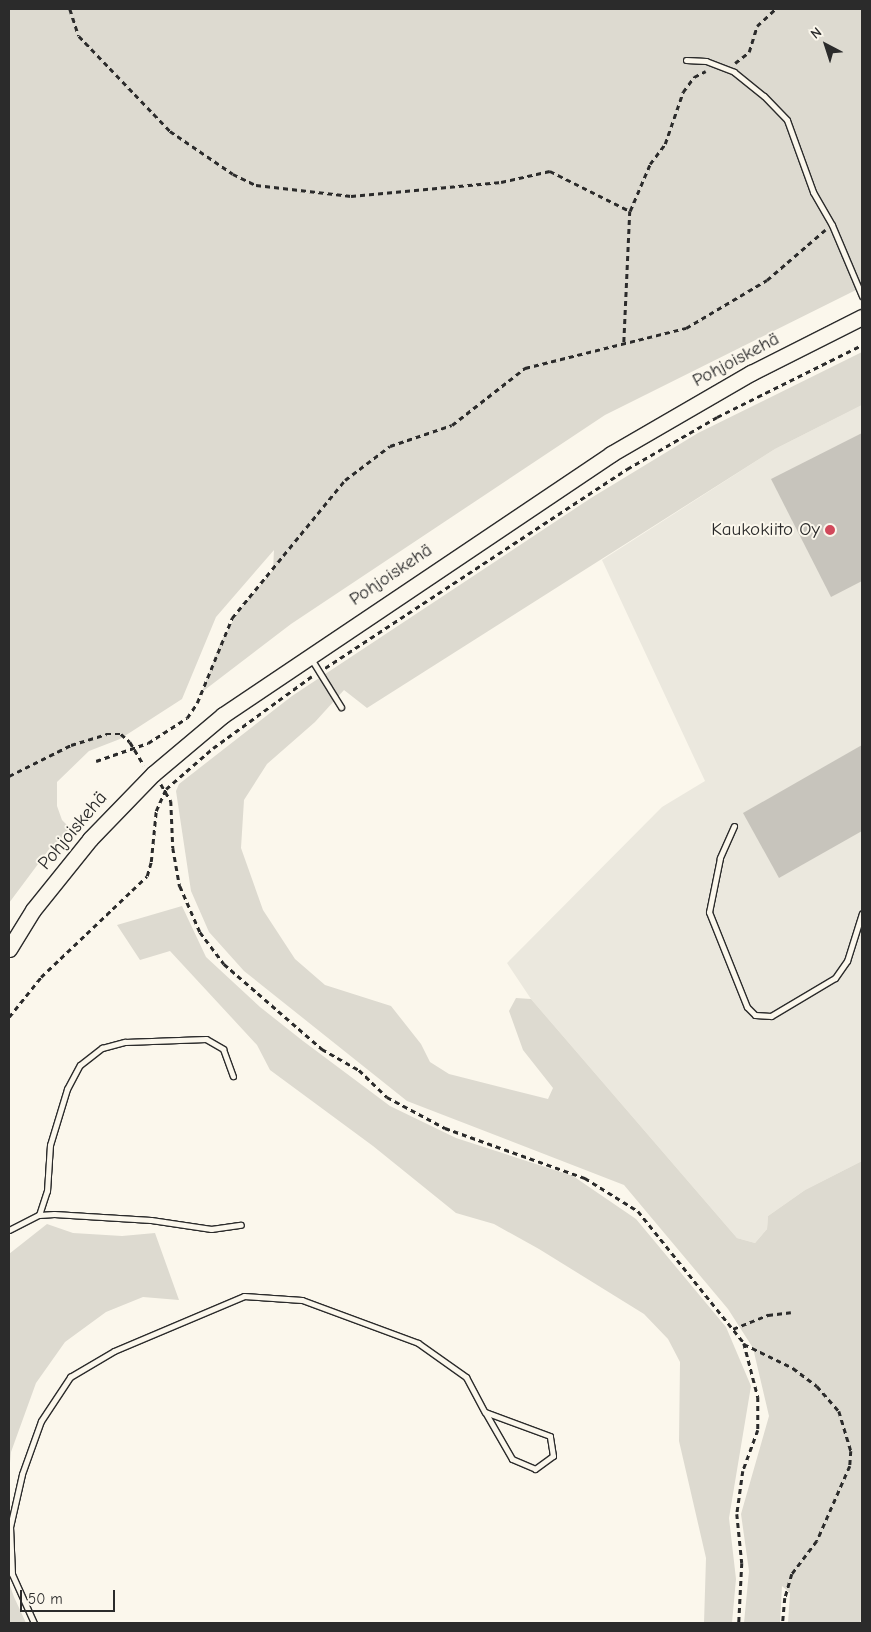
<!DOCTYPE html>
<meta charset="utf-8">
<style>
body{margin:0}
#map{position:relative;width:871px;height:1632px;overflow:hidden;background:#fbf7ec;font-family:"Comic Neue",sans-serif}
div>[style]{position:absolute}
.built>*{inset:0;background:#ebe8de}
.green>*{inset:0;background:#dddad0}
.building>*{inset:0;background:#c7c4bc}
.path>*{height:2.5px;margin-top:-1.25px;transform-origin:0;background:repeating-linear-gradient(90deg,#2b2b2b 0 5px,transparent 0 9px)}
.roads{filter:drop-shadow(1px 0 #2b2b2b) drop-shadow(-1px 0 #2b2b2b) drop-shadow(0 1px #2b2b2b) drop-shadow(0 -1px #2b2b2b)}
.lane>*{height:5px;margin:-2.5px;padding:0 2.5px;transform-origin:2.5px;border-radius:2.5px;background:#fbf7ec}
.secondary>*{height:15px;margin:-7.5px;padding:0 7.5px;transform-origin:7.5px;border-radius:7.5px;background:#fbf7ec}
.dots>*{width:14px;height:14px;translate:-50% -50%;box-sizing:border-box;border:2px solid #fbf7ec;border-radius:50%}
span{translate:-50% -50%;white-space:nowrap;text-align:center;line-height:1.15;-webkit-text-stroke:4px #fbf7ec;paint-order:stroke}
.street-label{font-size:19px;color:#2b2b2b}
.poi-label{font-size:19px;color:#2b2b2b}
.right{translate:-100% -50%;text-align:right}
.frame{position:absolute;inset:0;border:10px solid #2b2b2b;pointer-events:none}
.north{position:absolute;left:801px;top:20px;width:50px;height:50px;-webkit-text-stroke:4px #fbf7ec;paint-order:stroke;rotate:320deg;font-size:14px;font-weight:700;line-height:20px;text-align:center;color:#2b2b2b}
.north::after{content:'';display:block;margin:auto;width:18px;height:22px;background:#2b2b2b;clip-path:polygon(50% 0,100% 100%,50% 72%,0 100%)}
.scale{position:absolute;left:20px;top:1590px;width:95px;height:22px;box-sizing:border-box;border:2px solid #2b2b2b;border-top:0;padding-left:6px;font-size:15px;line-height:18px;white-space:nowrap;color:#2b2b2b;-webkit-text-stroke:4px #fbf7ec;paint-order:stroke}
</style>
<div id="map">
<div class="built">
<i style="clip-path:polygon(862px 405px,862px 1161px,805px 1190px,768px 1216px,767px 1229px,755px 1243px,737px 1238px,531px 999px,507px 963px,662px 807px,705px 781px,602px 560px,775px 449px)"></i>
</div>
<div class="green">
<i style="clip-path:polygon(9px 9px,862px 9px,862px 287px,605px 415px,291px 624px,202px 692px,220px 643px,240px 609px,273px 570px,274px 550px,216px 617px,182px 699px,120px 739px,89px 751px,57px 782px,57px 806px,62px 820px,71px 829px,50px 848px,9px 903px)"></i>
<i style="clip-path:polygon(862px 352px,862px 405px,775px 449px,367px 708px,344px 690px,315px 722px,267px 764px,244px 800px,241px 848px,263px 910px,295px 959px,325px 985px,391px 1006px,421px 1044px,430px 1062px,449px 1074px,548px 1099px,553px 1088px,523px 1050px,509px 1011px,516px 998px,531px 999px,737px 1238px,755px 1243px,767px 1229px,768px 1216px,805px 1190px,862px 1161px,862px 1616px,860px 1623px,788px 1623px,790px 1593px,782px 1586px,780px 1623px,744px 1623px,749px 1571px,741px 1514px,769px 1416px,753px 1348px,728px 1309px,624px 1185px,407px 1101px,244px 971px,209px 932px,191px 891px,176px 791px,179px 784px,292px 696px,591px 498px,698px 433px)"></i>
<i style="clip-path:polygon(182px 906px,206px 957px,260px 1007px,303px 1041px,390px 1106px,456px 1138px,573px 1176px,636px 1219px,726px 1327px,751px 1386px,729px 1518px,736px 1579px,732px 1623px,704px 1623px,706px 1558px,679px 1441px,680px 1362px,668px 1339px,644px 1314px,539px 1249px,494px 1224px,456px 1213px,373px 1146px,270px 1070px,257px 1045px,170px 951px,140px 960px,117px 925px)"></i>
<i style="clip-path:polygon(47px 1224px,73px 1233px,122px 1236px,155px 1233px,179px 1300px,143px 1297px,106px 1312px,65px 1342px,36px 1383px,11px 1452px,9px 1474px,9px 1254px)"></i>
<i style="clip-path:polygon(9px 1583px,14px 1597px,26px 1623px,9px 1623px)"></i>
</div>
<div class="building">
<i style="clip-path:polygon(862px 433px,862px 581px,831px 597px,771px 479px)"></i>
<i style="clip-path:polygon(862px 745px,862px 831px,779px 878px,743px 813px)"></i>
</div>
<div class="path">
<i style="left:70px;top:9px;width:28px;rotate:72deg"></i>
<i style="left:79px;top:36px;width:132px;rotate:46.2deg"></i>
<i style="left:170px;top:131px;width:76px;rotate:34.3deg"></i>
<i style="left:233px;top:174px;width:25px;rotate:26deg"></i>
<i style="left:256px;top:185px;width:96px;rotate:6.6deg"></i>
<i style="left:351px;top:196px;width:151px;rotate:-5.3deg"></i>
<i style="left:501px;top:182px;width:50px;rotate:-12.7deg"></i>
<i style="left:550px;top:171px;width:89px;rotate:26.6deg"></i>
<i style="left:630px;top:211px;width:133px;rotate:92.6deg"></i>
<i style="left:735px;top:63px;width:18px;rotate:-38deg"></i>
<i style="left:749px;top:52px;width:27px;rotate:-73deg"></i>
<i style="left:757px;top:26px;width:25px;rotate:-43deg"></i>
<i style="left:630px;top:211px;width:51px;rotate:-66.9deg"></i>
<i style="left:650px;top:164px;width:25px;rotate:-53deg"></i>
<i style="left:665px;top:144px;width:55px;rotate:-70.9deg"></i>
<i style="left:683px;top:92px;width:19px;rotate:-54deg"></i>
<i style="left:694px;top:77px;width:13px;rotate:-27deg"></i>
<i style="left:325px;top:668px;width:362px;rotate:-33.4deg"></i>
<i style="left:627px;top:469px;width:104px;rotate:-30deg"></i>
<i style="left:717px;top:417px;width:162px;rotate:-26.4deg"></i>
<i style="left:96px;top:761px;width:55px;rotate:-19.1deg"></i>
<i style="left:148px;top:743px;width:46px;rotate:-32.7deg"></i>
<i style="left:187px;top:718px;width:18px;rotate:-56deg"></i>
<i style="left:197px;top:703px;width:92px;rotate:-67.6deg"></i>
<i style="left:232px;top:618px;width:178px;rotate:-50.7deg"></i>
<i style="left:345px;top:480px;width:56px;rotate:-37.1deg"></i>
<i style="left:390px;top:446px;width:65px;rotate:-18.7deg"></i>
<i style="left:452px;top:425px;width:93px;rotate:-38deg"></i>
<i style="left:525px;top:368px;width:166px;rotate:-14deg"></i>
<i style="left:686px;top:328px;width:94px;rotate:-30.7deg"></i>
<i style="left:767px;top:280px;width:77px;rotate:-40.8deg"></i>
<i style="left:9px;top:776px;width:69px;rotate:-26.6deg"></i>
<i style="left:71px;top:745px;width:37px;rotate:-17deg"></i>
<i style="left:106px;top:734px;width:15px"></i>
<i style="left:121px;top:734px;width:12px;rotate:42deg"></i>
<i style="left:130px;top:742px;width:27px;rotate:59deg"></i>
<i style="left:161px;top:784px;width:20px;rotate:60deg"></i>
<i style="left:171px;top:801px;width:47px;rotate:87.6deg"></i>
<i style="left:173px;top:848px;width:39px;rotate:80deg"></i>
<i style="left:180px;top:886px;width:50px;rotate:66.5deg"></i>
<i style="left:200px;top:932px;width:40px;rotate:53deg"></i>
<i style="left:224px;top:964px;width:130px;rotate:40.9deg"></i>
<i style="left:322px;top:1049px;width:43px;rotate:29.6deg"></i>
<i style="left:359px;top:1070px;width:39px;rotate:44deg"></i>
<i style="left:387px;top:1097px;width:66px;rotate:28.1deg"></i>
<i style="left:445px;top:1128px;width:149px;rotate:19.7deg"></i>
<i style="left:585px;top:1178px;width:62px;rotate:31.9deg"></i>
<i style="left:638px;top:1211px;width:169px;rotate:51.2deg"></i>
<i style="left:744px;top:1343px;width:56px;rotate:75.5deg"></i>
<i style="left:758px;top:1397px;width:33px;rotate:90deg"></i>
<i style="left:758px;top:1430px;width:44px;rotate:110.1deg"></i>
<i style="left:743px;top:1471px;width:43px;rotate:97.9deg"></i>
<i style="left:737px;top:1514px;width:49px;rotate:84.2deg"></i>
<i style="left:742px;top:1563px;width:60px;rotate:92.9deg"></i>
<i style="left:9px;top:1017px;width:51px;rotate:-51.3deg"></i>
<i style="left:41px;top:977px;width:146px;rotate:-43.6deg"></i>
<i style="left:147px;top:876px;width:15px;rotate:-74deg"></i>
<i style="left:151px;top:862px;width:51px;rotate:-84.4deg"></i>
<i style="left:156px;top:811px;width:24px;rotate:-66deg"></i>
<i style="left:166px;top:789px;width:62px;rotate:-41.1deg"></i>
<i style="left:213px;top:748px;width:122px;rotate:-36deg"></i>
<i style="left:733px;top:1329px;width:38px;rotate:-22deg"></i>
<i style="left:768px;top:1315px;width:23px;rotate:-7deg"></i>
<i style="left:744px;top:1344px;width:55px;rotate:26.1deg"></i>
<i style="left:793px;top:1368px;width:30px;rotate:37deg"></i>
<i style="left:817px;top:1386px;width:33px;rotate:49deg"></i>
<i style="left:839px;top:1411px;width:42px;rotate:73.3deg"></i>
<i style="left:851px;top:1451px;width:15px;rotate:94deg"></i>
<i style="left:850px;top:1466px;width:82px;rotate:113.7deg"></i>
<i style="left:817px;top:1541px;width:41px;rotate:127.1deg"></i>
<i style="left:792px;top:1574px;width:25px;rotate:106deg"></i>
<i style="left:785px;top:1598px;width:25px;rotate:95deg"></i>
</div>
<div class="roads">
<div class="lane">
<i style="left:686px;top:60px;width:20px;rotate:3deg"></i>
<i style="left:706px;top:61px;width:30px;rotate:21deg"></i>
<i style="left:734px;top:72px;width:38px;rotate:39deg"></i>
<i style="left:764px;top:96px;width:33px;rotate:46deg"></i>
<i style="left:787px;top:120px;width:77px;rotate:70.1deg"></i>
<i style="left:813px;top:192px;width:38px;rotate:60deg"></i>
<i style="left:832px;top:225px;width:77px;rotate:67.1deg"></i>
<i style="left:310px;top:657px;width:59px;rotate:58.2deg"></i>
<i style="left:734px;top:826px;width:35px;rotate:114deg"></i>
<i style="left:720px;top:858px;width:55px;rotate:101.5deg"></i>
<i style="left:709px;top:912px;width:102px;rotate:68.2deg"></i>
<i style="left:747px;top:1007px;width:11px;rotate:45deg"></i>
<i style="left:755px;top:1015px;width:16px;rotate:4deg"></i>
<i style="left:771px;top:1016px;width:74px;rotate:-30.7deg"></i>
<i style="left:835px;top:978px;width:21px;rotate:-55deg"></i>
<i style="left:847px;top:961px;width:50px;rotate:-72.6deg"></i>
<i style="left:39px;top:1215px;width:25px;rotate:-72deg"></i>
<i style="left:47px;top:1191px;width:46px;rotate:-86.3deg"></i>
<i style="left:50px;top:1145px;width:59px;rotate:-73.1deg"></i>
<i style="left:67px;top:1089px;width:27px;rotate:-62deg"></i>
<i style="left:80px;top:1065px;width:28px;rotate:-38deg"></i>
<i style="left:102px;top:1048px;width:24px;rotate:-15deg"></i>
<i style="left:125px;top:1042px;width:81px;rotate:-2.1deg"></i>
<i style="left:206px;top:1039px;width:20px;rotate:30deg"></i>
<i style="left:223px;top:1049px;width:29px;rotate:70deg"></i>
<i style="left:9px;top:1230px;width:34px;rotate:-27deg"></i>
<i style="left:39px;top:1215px;width:15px;rotate:-4deg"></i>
<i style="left:54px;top:1214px;width:97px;rotate:3.5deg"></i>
<i style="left:151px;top:1220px;width:61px;rotate:8.5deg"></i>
<i style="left:211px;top:1229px;width:30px;rotate:-8deg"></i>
<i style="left:34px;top:1623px;width:54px;rotate:-114.2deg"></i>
<i style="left:12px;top:1574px;width:47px;rotate:-92.4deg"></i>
<i style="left:10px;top:1527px;width:54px;rotate:-77.2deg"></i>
<i style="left:22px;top:1474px;width:56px;rotate:-70.3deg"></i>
<i style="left:41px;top:1421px;width:53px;rotate:-56.6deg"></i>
<i style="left:70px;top:1377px;width:51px;rotate:-30.6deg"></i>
<i style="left:114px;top:1351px;width:141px;rotate:-22.9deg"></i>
<i style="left:244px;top:1296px;width:58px;rotate:3.9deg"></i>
<i style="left:302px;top:1300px;width:124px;rotate:20.3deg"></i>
<i style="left:418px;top:1343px;width:59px;rotate:35.3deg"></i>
<i style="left:466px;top:1377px;width:40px;rotate:62deg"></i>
<i style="left:485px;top:1412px;width:54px;rotate:60.1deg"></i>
<i style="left:512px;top:1459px;width:25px;rotate:23deg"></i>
<i style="left:535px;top:1469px;width:22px;rotate:-36deg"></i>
<i style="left:553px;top:1456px;width:20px;rotate:-99deg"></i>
<i style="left:550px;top:1436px;width:69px;rotate:-159.7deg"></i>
</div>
<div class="secondary">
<i style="left:9px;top:949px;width:46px;rotate:-58.4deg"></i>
<i style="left:33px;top:910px;width:91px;rotate:-51.2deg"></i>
<i style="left:90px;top:839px;width:91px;rotate:-45.9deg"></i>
<i style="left:153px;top:774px;width:92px;rotate:-40.1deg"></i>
<i style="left:223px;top:715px;width:468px;rotate:-33.9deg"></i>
<i style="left:611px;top:454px;width:162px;rotate:-30.1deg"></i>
<i style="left:751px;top:373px;width:124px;rotate:-26.8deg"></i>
</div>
</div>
<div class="dots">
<i style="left:830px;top:530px;background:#d1495b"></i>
</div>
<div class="street-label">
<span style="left:736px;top:360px;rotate:-28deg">Pohjoiskehä</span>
<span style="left:391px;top:575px;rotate:-34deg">Pohjoiskehä</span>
<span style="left:73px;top:831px;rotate:-50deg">Pohjoiskehä</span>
</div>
<div class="poi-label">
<span class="right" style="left:820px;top:530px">Kaukokiito Oy</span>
</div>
<div class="frame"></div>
<div class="north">N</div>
<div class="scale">50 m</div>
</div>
